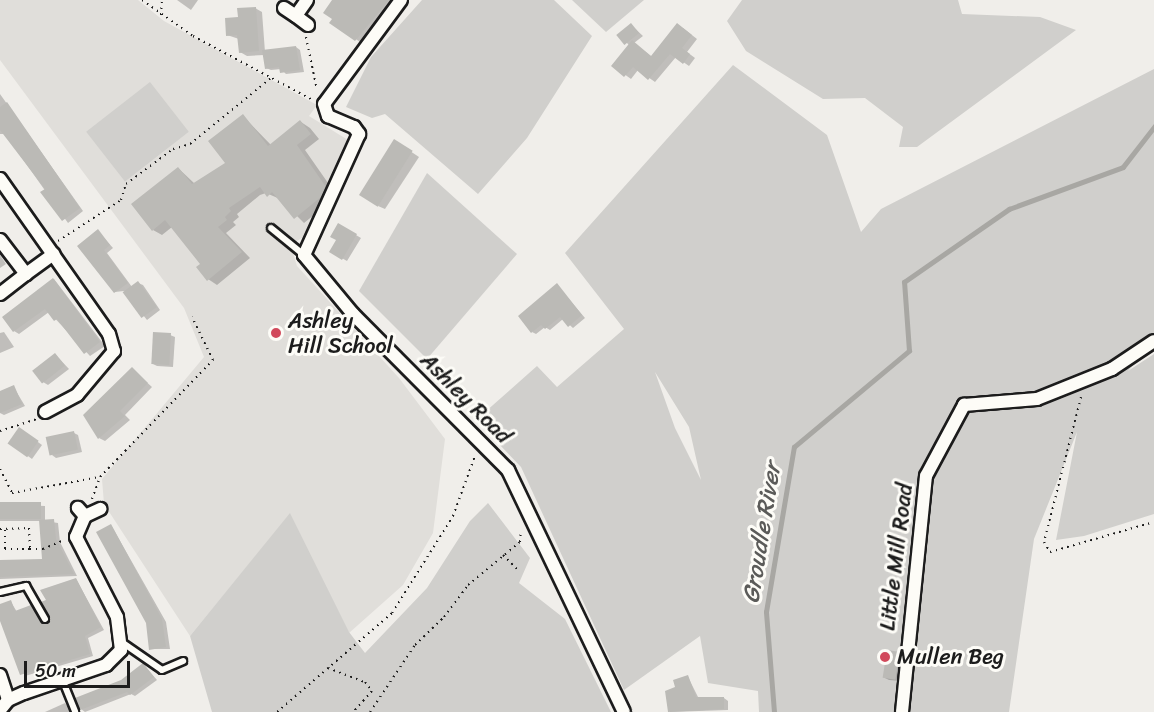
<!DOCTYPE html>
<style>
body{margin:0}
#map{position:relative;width:1154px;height:712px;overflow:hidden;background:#f0eeea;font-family:Sriracha,sans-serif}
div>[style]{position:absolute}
.built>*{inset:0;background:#e0deda}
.green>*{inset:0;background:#d0cfcc;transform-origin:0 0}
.shadow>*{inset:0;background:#0003}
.stream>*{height:4.5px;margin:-2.25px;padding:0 2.25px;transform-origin:2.25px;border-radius:2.25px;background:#a8a7a3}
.building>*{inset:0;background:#bbbab6;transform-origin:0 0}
.path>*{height:2px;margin-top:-1px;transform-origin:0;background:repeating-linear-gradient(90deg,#1c1c1c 0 1.5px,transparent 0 6px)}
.roads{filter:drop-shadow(2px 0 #1c1c1c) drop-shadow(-2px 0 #1c1c1c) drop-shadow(0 2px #1c1c1c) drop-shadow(0 -2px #1c1c1c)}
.lane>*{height:6px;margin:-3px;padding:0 3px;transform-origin:3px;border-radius:3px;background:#fdfcf7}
.street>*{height:12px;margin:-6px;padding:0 6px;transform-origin:6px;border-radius:6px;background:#fdfcf7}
.dots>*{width:16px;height:16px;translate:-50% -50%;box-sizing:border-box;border:3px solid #fdfcf7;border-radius:50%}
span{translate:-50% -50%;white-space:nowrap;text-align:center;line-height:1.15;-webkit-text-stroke:6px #fdfcf7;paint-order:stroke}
.poi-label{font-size:22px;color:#1c1c1c}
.left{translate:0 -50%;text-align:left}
.street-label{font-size:22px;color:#1c1c1c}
.water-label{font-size:24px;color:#5b5b59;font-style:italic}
.scale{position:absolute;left:24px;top:661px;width:106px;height:27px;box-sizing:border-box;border:3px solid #1c1c1c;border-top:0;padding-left:8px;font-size:18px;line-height:21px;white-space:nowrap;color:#1c1c1c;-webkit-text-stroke:4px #fdfcf7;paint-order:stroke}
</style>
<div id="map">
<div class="built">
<i style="clip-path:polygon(0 0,138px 0,164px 21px,317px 105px,309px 116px,348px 140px,308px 234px,297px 241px,292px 250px,297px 266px,399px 378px,445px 439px,433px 533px,403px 585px,349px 633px,290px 514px,190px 636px,104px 504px,102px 479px,204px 357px,184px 308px,0 60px)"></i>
</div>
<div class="green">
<i style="clip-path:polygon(422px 0,554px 0,592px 36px,527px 138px,478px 194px,385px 114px,372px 118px,346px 107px,371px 57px)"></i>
<i style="clip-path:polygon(572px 0,644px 0,606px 32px)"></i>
<i style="clip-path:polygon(742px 0,958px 0,962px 14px,1040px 17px,1076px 30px,917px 147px,899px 147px,903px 127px,865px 98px,823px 99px,746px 51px,727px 21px)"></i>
<i style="clip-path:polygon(evenodd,733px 65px,827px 135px,861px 232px,881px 209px,1154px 69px,1154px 342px,1128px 371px,1154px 354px,1154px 514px,1084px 536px,1056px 540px,1077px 432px,1034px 539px,1009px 712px,759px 712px,758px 691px,708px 683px,700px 636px,624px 690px,521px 467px,476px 420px,537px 366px,557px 387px,624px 329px,565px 253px,733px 65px,655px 372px,689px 427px,701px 480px,675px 428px,655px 372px)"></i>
<i style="left:150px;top:82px;width:63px;height:81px;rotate:52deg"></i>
<i style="clip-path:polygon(427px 173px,517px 254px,427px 359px,359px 291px)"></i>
<i style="clip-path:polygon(488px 503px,530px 558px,519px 583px,565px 619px,611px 712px,212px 712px,190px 636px,290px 513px,349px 632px,365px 653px,427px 588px,470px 521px)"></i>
</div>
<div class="shadow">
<i style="clip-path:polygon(177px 0,198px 0,191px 10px)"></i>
<i style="clip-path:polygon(346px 0,394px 0,360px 42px,331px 22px)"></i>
<i style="clip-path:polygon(255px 8px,262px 12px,265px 52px,296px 47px,300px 50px,304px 72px,286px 74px,281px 69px,271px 70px,266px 68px,264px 55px,247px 56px,240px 52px,239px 39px,227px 35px,240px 19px)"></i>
<i style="clip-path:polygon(631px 25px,643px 36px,634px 43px,652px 57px,683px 28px,697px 39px,687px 52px,695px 58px,689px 66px,676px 57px,655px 82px,638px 70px,631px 79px,613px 66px,630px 46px,619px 35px)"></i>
<i style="clip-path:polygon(0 94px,83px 211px,68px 223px,5px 134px,0 134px)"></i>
<i style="clip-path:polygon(243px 116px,271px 145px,301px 122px,310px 128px,319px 139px,305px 150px,335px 193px,330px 202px,304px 223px,280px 199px,266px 193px,260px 195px,237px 214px,239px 217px,233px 222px,236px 225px,226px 233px,250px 258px,217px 285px,208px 279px,202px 264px,172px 227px,162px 235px,153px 230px,178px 168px,195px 184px,227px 163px)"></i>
<i style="clip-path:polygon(395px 141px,419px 157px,385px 209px,378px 206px)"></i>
<i style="clip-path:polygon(339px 225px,361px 238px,347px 261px,331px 252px,338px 240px)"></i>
<i style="clip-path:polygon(98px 231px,113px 248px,107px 253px,132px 287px,138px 283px,143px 285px,160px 310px,147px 320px,124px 291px,115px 292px)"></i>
<i style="clip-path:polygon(0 255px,6px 264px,0 268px)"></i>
<i style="clip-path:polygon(54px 279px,105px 346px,90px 356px,49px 312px,19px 334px,14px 331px)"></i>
<i style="clip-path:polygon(557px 285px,585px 318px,573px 328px,563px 319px,550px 330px,545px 327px,536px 334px,532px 332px)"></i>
<i style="clip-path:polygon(4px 332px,14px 347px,0 353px,0 333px)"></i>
<i style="clip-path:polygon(170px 335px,175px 337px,173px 367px,157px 366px,153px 364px)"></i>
<i style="clip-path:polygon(55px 354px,69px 369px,48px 385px,43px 382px)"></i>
<i style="clip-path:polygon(132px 369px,152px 387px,125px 415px,130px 420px,105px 441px,99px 438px)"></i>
<i style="clip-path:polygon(13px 386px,25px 406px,4px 415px,0 413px,0 392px)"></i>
<i style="clip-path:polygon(24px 432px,42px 445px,32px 459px,10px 443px)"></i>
<i style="clip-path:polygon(74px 433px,78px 435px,82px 452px,56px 458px,52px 455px)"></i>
<i style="clip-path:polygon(0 504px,45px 506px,45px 521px,58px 523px,60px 542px,77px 576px,0 579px,0 562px,43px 560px,40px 521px,0 521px)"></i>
<i style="clip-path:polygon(111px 525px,166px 622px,170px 649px,151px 649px,147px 623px)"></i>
<i style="clip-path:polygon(76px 579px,104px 630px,88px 638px,93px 656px,25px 676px,0 616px,0 605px,11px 602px,17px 612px,31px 607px,48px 626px)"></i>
<i style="clip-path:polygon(899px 653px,904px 656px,901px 681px,889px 680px,885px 678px)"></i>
<i style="clip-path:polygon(144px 665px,157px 680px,135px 696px,131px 694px,85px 712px,81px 709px)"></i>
<i style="clip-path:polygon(688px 677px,699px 699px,724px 698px,728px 701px,728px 710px,670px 712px,666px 692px,677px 688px)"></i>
<i style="clip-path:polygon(65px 703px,72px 712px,45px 712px)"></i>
</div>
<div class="stream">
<i style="left:774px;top:712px;width:100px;rotate:-94.6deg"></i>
<i style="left:766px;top:612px;width:167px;rotate:-80.4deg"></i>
<i style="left:794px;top:447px;width:150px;rotate:-39.9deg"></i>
<i style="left:909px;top:351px;width:69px;rotate:-94.1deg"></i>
<i style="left:904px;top:282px;width:128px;rotate:-34.8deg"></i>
<i style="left:1009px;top:209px;width:121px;rotate:-20.2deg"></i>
<i style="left:1123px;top:167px;width:51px;rotate:-52.2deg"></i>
</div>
<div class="building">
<i style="clip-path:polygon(332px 0,389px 0,355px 41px,329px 23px,332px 19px,323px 13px)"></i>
<i style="clip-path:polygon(256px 7px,259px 51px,239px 53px,237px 35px,226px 36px,225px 18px,238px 17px,237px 8px)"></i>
<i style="left:631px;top:23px;width:13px;height:19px;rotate:51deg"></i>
<i style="clip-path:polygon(677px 23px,692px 35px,682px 48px,690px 54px,683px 64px,670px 54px,648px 80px,633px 67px,624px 77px,611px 66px,632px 40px,651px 56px)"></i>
<i style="clip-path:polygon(296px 46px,300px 70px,280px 73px,279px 67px,265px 69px,262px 50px)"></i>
<i style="clip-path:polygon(7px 102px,80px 208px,62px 221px,40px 192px,45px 189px,0 130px,0 107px)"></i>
<i style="clip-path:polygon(243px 114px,268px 146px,300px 120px,311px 134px,297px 145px,326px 187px,321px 197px,294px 219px,272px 192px,267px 197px,260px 187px,229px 208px,231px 211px,225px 217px,227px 220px,218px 227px,242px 252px,207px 281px,196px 267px,200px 264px,165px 220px,152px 231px,131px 204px,178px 167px,192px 184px,225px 163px,208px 141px)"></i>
<i style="left:394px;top:139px;width:22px;height:66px;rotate:32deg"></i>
<i style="clip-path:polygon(338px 223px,357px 234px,342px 260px,329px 252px,336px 240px,330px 237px)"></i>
<i style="clip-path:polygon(98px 229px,110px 245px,104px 250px,128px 283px,114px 293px,77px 246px)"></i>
<i style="clip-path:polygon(53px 278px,100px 342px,84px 354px,57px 319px,54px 321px,45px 309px,13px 332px,2px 317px)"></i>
<i style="left:138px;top:281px;width:32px;height:19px;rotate:54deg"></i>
<i style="clip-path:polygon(557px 283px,582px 315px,568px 327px,560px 317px,545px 329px,541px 325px,531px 333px,518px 316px)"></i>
<i style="left:153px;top:332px;width:18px;height:32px;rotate:3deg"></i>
<i style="left:55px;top:353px;width:16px;height:29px;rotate:52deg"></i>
<i style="clip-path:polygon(132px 367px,148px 383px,120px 411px,125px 416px,98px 439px,83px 415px)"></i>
<i style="clip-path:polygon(14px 385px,22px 404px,0 413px,0 391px)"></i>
<i style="left:19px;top:427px;width:24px;height:20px;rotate:35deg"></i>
<i style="left:74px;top:431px;width:19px;height:29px;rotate:78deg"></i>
<i style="left:41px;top:502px;width:17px;height:41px;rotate:90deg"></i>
<i style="clip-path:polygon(54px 519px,56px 539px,74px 574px,0 577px,0 560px,42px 559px,39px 520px)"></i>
<i style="clip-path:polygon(111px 524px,162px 619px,166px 647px,149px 650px,146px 623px,96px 532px)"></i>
<i style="clip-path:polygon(76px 578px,101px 627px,85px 636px,90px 654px,20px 675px,0 621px,0 604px,11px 600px,15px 611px,31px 605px,41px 622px,47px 624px,50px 618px,41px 602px,46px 600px,40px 590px)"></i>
<i style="left:887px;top:650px;width:13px;height:28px;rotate:9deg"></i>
<i style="clip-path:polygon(143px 663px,154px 677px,130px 695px,127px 692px,80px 710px,75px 698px,121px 680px)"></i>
<i style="clip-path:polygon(688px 675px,696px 697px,724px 697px,724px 709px,668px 712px,665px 691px,675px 687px,673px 680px)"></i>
</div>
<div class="path">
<i style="left:142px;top:0;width:62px;rotate:35.2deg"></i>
<i style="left:193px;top:36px;width:136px;rotate:28.1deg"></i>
<i style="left:161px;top:15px;width:15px;rotate:-86deg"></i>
<i style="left:306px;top:37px;width:54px;rotate:78.3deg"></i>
<i style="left:58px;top:241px;width:75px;rotate:-33.1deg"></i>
<i style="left:121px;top:200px;width:17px;rotate:-73deg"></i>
<i style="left:126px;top:184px;width:59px;rotate:-36.7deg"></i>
<i style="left:173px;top:149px;width:18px;rotate:-16deg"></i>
<i style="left:190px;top:144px;width:104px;rotate:-39.2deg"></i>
<i style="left:1081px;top:397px;width:150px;rotate:104.3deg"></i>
<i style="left:1044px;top:542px;width:12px;rotate:59deg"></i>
<i style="left:1050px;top:552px;width:108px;rotate:-16.1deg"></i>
<i style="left:0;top:431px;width:38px;rotate:-18deg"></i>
<i style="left:0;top:469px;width:27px;rotate:63deg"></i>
<i style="left:12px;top:493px;width:89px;rotate:-10.3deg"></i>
<i style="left:92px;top:499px;width:23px;rotate:-70deg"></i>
<i style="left:100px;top:477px;width:163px;rotate:-46deg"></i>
<i style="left:213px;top:360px;width:48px;rotate:-116deg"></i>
<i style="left:0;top:529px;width:29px;rotate:-2deg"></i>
<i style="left:29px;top:528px;width:21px;rotate:87deg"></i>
<i style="left:30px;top:549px;width:30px;rotate:180deg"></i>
<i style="left:5px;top:549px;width:20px;rotate:-90deg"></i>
<i style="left:30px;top:549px;width:13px"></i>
<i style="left:43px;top:549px;width:23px;rotate:-23deg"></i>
<i style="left:503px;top:555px;width:21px;rotate:45deg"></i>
<i style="left:328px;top:668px;width:40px;rotate:21deg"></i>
<i style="left:365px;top:682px;width:11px;rotate:52deg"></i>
<i style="left:372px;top:691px;width:28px;rotate:132deg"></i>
<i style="left:277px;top:712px;width:152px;rotate:-40.7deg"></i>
<i style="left:392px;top:613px;width:115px;rotate:-57.8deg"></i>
<i style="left:453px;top:516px;width:64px;rotate:-69.9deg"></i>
<i style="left:370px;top:712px;width:81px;rotate:-56.1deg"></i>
<i style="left:415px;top:645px;width:40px;rotate:-44deg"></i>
<i style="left:444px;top:617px;width:40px;rotate:-53deg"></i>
<i style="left:468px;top:585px;width:67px;rotate:-39.6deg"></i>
<i style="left:520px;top:542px;width:12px;rotate:-85deg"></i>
</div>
<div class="roads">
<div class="lane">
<i style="left:271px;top:228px;width:43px;rotate:39.3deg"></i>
<i style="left:0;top:592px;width:27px;rotate:-13deg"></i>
<i style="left:26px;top:586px;width:38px;rotate:60deg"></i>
<i style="left:123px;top:643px;width:47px;rotate:34.7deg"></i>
<i style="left:162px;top:670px;width:23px;rotate:-23deg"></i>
<i style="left:62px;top:679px;width:35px;rotate:68deg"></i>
</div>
<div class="street">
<i style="left:307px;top:0;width:19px;rotate:125deg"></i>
<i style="left:296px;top:16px;width:15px;rotate:37deg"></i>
<i style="left:401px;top:0;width:129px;rotate:126.5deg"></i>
<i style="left:324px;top:104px;width:13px;rotate:72deg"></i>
<i style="left:328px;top:116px;width:28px;rotate:23deg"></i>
<i style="left:354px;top:127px;width:9px;rotate:54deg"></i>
<i style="left:359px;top:134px;width:133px;rotate:114.4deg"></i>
<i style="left:304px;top:255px;width:77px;rotate:50.3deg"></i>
<i style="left:353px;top:314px;width:220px;rotate:45.2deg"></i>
<i style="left:508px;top:470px;width:268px;rotate:64.4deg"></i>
<i style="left:284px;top:8px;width:14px;rotate:34deg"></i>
<i style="left:0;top:179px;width:189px;rotate:54.9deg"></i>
<i style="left:109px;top:334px;width:18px;rotate:74deg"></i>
<i style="left:114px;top:351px;width:57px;rotate:130.1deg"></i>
<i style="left:77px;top:395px;width:36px;rotate:152deg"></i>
<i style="left:0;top:240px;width:43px;rotate:52.6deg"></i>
<i style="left:26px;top:274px;width:34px;rotate:-36deg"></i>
<i style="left:0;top:294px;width:33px;rotate:-38deg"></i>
<i style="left:85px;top:516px;width:17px;rotate:-25deg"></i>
<i style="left:0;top:675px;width:26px;rotate:72deg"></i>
<i style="left:0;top:710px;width:13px;rotate:-51deg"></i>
<i style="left:8px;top:700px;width:17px;rotate:-24deg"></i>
<i style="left:24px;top:693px;width:87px;rotate:-18.9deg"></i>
<i style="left:106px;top:665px;width:21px;rotate:-45deg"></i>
<i style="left:121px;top:650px;width:33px;rotate:-97deg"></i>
<i style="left:117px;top:617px;width:90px;rotate:-117.1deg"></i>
<i style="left:76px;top:537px;width:23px;rotate:-67deg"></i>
<i style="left:85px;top:516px;width:11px;rotate:-131deg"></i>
<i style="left:902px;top:712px;width:237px;rotate:-84.2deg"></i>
<i style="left:926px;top:476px;width:81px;rotate:-61.8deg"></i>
<i style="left:964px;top:405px;width:73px;rotate:-4.7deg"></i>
<i style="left:1037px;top:399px;width:81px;rotate:-21.8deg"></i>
<i style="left:1112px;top:369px;width:50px;rotate:-33.7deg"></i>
</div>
</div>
<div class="dots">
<i style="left:276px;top:333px;background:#d1495b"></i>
<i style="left:885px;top:657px;background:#d1495b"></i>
</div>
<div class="poi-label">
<span class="left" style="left:288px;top:333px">Ashley<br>Hill School</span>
<span class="left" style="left:897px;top:657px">Mullen Beg</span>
</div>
<div class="street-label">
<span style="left:466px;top:398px;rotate:45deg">Ashley Road</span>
<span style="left:896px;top:557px;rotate:-83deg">Little Mill Road</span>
</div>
<div class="water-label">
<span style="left:762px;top:533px;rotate:-81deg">Groudle River</span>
</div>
<div class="scale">50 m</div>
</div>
